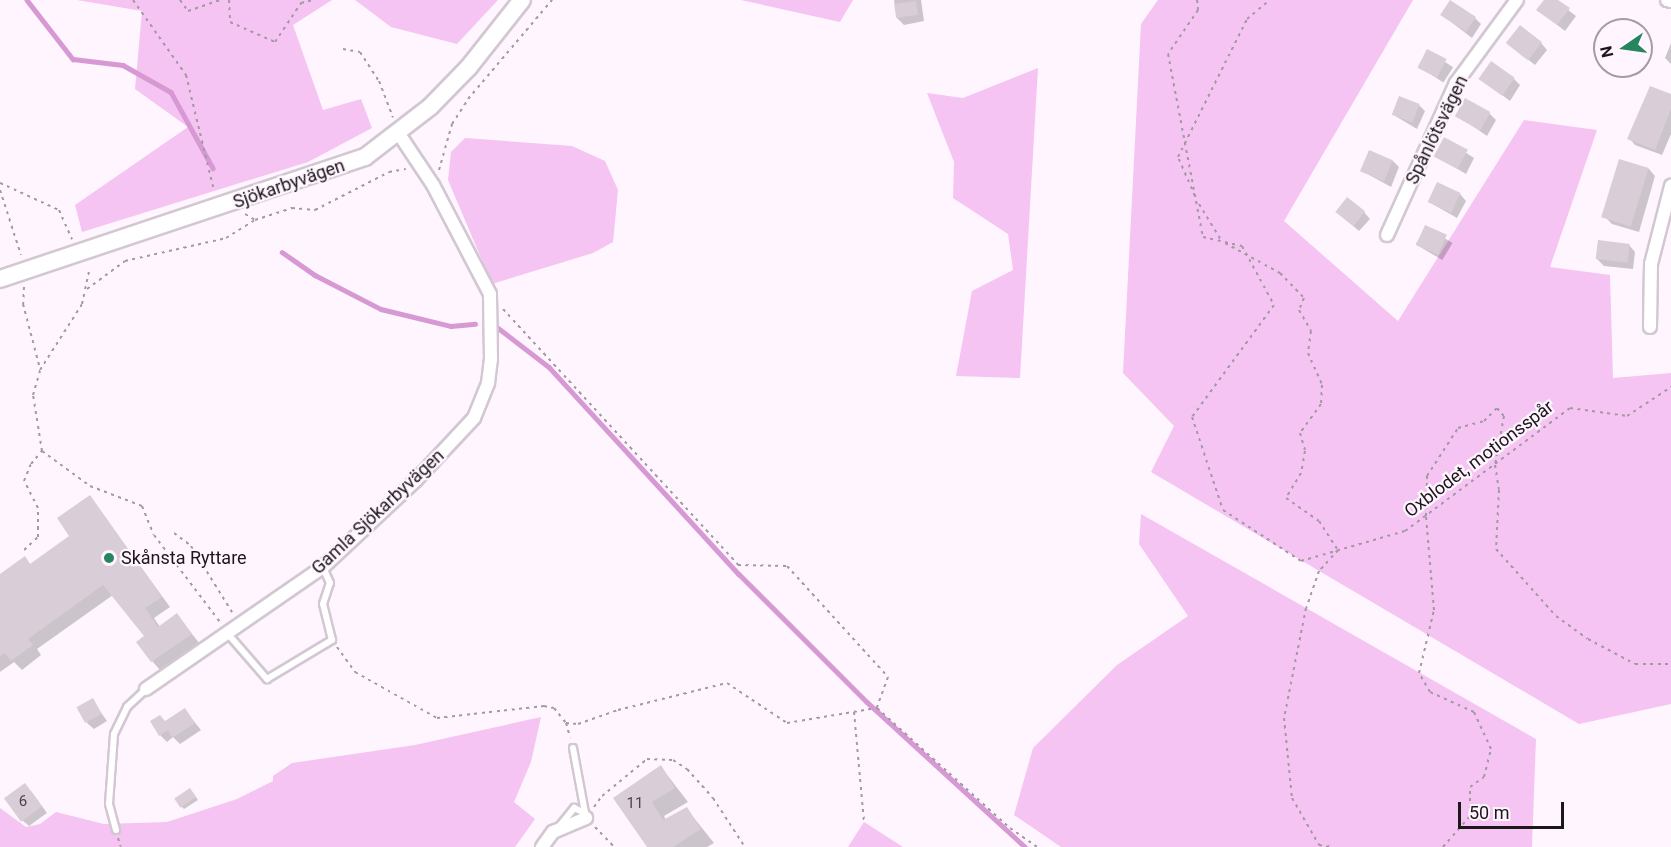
<!DOCTYPE html>
<meta charset="utf-8">
<style>
body{margin:0}
#map{position:relative;width:1671px;height:847px;overflow:hidden;background:#fff5fe;font-family:Roboto,sans-serif}
div>[style]{position:absolute}
.green>*{inset:0;background:#f5c4f3}
.shadow>*{inset:0;background:#0003;transform-origin:0 0}
.stream>*{height:4.5px;margin:-2.25px;padding:0 2.25px;transform-origin:2.25px;border-radius:2.25px;background:#d699d4}
.building>*{inset:0;background:#d9cdd8;transform-origin:0 0}
.path>*{height:2px;margin-top:-1px;transform-origin:0;background:repeating-linear-gradient(90deg,#a29aa1 0 3px,transparent 0 7.5px)}
.roads{filter:drop-shadow(2px 0 #d2c7d2) drop-shadow(-2px 0 #d2c7d2) drop-shadow(0 2px #d2c7d2) drop-shadow(0 -2px #d2c7d2)}
.lane>*{height:6px;margin:-3px;padding:0 3px;transform-origin:3px;border-radius:3px;background:#fff}
.street>*{height:12px;margin:-6px;padding:0 6px;transform-origin:6px;border-radius:6px;background:#fff}
.secondary>*{height:16px;margin:-8px;padding:0 8px;transform-origin:8px;border-radius:8px;background:#fff}
.dots>*{width:16px;height:16px;translate:-50% -50%;box-sizing:border-box;border:3px solid #fff5fe;border-radius:50%}
span{translate:-50% -50%;white-space:nowrap;text-align:center;line-height:1.15;-webkit-text-stroke:4.5px #fff5fe;paint-order:stroke}
.number-label{font-size:15px;color:#4a444a}
.number-label span{-webkit-text-stroke-width:0}
.street-label{font-size:18px;color:#1b171b}
.poi-label{font-size:18px;color:#1b171b}
.left{translate:0 -50%;text-align:left}
.north{position:absolute;left:1593px;top:18px;width:60px;height:60px;box-sizing:border-box;background:#fff5fe;border:2px solid #a49ca3;border-radius:50%;rotate:257deg;font-size:16px;font-weight:700;line-height:24px;text-align:center;color:#1b171b}
.north::after{content:'';display:block;margin:auto;width:21px;height:27px;background:#26855d;clip-path:polygon(50% 0,100% 100%,50% 72%,0 100%)}
.scale{position:absolute;left:1458px;top:802px;width:106px;height:27px;box-sizing:border-box;border:3px solid #1b171b;border-top:0;padding-left:8px;font-size:18px;line-height:21px;white-space:nowrap;color:#1b171b;-webkit-text-stroke:4px #fff5fe;paint-order:stroke}
</style>
<div id="map">
<div class="green">
<i style="clip-path:polygon(77px 0,332px 0,293px 25px,323px 110px,361px 99px,372px 128px,308px 162px,82px 232px,75px 205px,188px 127px,135px 89px,142px 11px)"></i>
<i style="clip-path:polygon(355px 0,498px 0,457px 44px,391px 27px)"></i>
<i style="clip-path:polygon(741px 0,853px 0,840px 22px)"></i>
<i style="clip-path:polygon(1158px 0,1413px 0,1284px 221px,1398px 321px,1524px 120px,1597px 130px,1550px 267px,1610px 275px,1613px 378px,1671px 373px,1671px 704px,1579px 724px,1151px 472px,1174px 426px,1123px 373px,1141px 24px)"></i>
<i style="clip-path:polygon(1038px 68px,1020px 378px,956px 376px,972px 291px,1013px 270px,1008px 234px,953px 198px,954px 162px,927px 93px,963px 98px)"></i>
<i style="clip-path:polygon(465px 138px,572px 146px,605px 161px,618px 190px,613px 242px,593px 253px,492px 284px,448px 180px,451px 152px)"></i>
<i style="clip-path:polygon(1141px 514px,1536px 739px,1532px 847px,1061px 847px,1014px 815px,1033px 748px,1117px 665px,1188px 616px,1139px 544px)"></i>
<i style="clip-path:polygon(541px 717px,531px 762px,514px 802px,535px 819px,515px 847px,0 847px,0 808px,26px 827px,40px 824px,56px 812px,104px 824px,167px 822px,237px 799px,273px 781px,273px 776px,292px 763px,415px 745px)"></i>
<i style="clip-path:polygon(864px 822px,903px 847px,848px 847px)"></i>
</div>
<div class="shadow">
<i style="clip-path:polygon(894px 0,921px 0,924px 21px,904px 25px,897px 18px)"></i>
<i style="clip-path:polygon(1546px 0,1555px 0,1576px 16px,1565px 31px,1538px 10px)"></i>
<i style="clip-path:polygon(1442px 15px,1475px 18px,1481px 24px,1472px 38px)"></i>
<i style="clip-path:polygon(1541px 43px,1547px 50px,1535px 65px,1515px 49px)"></i>
<i style="clip-path:polygon(1671px 43px,1671px 64px,1665px 58px)"></i>
<i style="left:1428px;top:51px;width:30px;height:18px;rotate:33deg"></i>
<i style="clip-path:polygon(1481px 79px,1514px 79px,1520px 85px,1510px 101px)"></i>
<i style="clip-path:polygon(1671px 95px,1671px 134px,1662px 155px,1635px 145px,1629px 138px)"></i>
<i style="clip-path:polygon(1419px 105px,1425px 111px,1417px 129px,1392px 114px)"></i>
<i style="clip-path:polygon(1489px 113px,1496px 120px,1487px 136px,1458px 116px)"></i>
<i style="clip-path:polygon(1445px 139px,1474px 158px,1466px 174px,1437px 157px)"></i>
<i style="clip-path:polygon(1393px 161px,1399px 167px,1391px 187px,1362px 171px)"></i>
<i style="clip-path:polygon(1620px 161px,1649px 169px,1655px 176px,1639px 232px,1612px 224px,1606px 218px)"></i>
<i style="clip-path:polygon(1460px 194px,1466px 201px,1457px 218px,1429px 202px)"></i>
<i style="clip-path:polygon(1337px 212px,1364px 212px,1370px 219px,1359px 231px)"></i>
<i style="left:1426px;top:227px;width:31px;height:20px;rotate:31deg"></i>
<i style="clip-path:polygon(1629px 245px,1635px 252px,1633px 269px,1604px 266px,1597px 259px)"></i>
<i style="clip-path:polygon(90px 497px,170px 607px,154px 618px,160px 627px,177px 615px,200px 644px,161px 671px,152px 661px,146px 637px,113px 595px,37px 649px,41px 655px,22px 670px,14px 662px,0 672px,0 575px,24px 558px,31px 565px,71px 536px)"></i>
<i style="clip-path:polygon(92px 700px,107px 721px,94px 729px,87px 723px)"></i>
<i style="clip-path:polygon(185px 710px,201px 730px,180px 744px,173px 737px,167px 742px,160px 735px)"></i>
<i style="clip-path:polygon(661px 767px,688px 802px,664px 816px,666px 820px,686px 808px,714px 843px,707px 847px,648px 847px,615px 798px)"></i>
<i style="clip-path:polygon(31px 791px,47px 813px,29px 826px,22px 820px)"></i>
<i style="clip-path:polygon(193px 793px,198px 800px,184px 809px,181px 806px)"></i>
</div>
<div class="stream">
<i style="left:27px;top:0;width:75px;rotate:52.1deg"></i>
<i style="left:73px;top:59px;width:50px;rotate:6.8deg"></i>
<i style="left:123px;top:65px;width:55px;rotate:29.4deg"></i>
<i style="left:171px;top:92px;width:87px;rotate:61.1deg"></i>
<i style="left:282px;top:252px;width:40px;rotate:34.9deg"></i>
<i style="left:315px;top:275px;width:74px;rotate:27.3deg"></i>
<i style="left:381px;top:309px;width:72px;rotate:13.7deg"></i>
<i style="left:451px;top:326px;width:24px;rotate:-5deg"></i>
<i style="left:497px;top:327px;width:66px;rotate:37.6deg"></i>
<i style="left:549px;top:367px;width:281px;rotate:47.5deg"></i>
<i style="left:739px;top:574px;width:181px;rotate:45deg"></i>
<i style="left:867px;top:702px;width:214px;rotate:42.5deg"></i>
</div>
<div class="building">
<i style="left:1450px;top:0;width:31px;height:18px;rotate:33deg"></i>
<i style="clip-path:polygon(1544px 0,1558px 0,1570px 8px,1557px 25px,1536px 10px)"></i>
<i style="left:916px;top:1px;width:14px;height:22px;rotate:82deg"></i>
<i style="left:1520px;top:25px;width:28px;height:23px;rotate:38deg"></i>
<i style="left:1427px;top:49px;width:22px;height:21px;rotate:27deg"></i>
<i style="left:1491px;top:61px;width:29px;height:22px;rotate:35deg"></i>
<i style="clip-path:polygon(1650px 86px,1671px 94px,1671px 109px,1655px 150px,1627px 139px)"></i>
<i style="left:1399px;top:96px;width:22px;height:20px;rotate:21deg"></i>
<i style="left:1465px;top:98px;width:29px;height:21px;rotate:29deg"></i>
<i style="left:1444px;top:137px;width:27px;height:22px;rotate:28deg"></i>
<i style="left:1369px;top:150px;width:26px;height:23px;rotate:23deg"></i>
<i style="left:1619px;top:159px;width:31px;height:61px;rotate:17deg"></i>
<i style="left:1437px;top:182px;width:26px;height:22px;rotate:25deg"></i>
<i style="left:1347px;top:197px;width:23px;height:19px;rotate:38deg"></i>
<i style="left:1425px;top:225px;width:24px;height:22px;rotate:24deg"></i>
<i style="left:1598px;top:240px;width:32px;height:19px;rotate:7deg"></i>
<i style="clip-path:polygon(90px 495px,162px 597px,145px 608px,158px 627px,177px 613px,192px 634px,151px 662px,136px 642px,144px 636px,103px 585px,28px 639px,33px 645px,11px 661px,5px 653px,0 656px,0 574px,25px 556px,30px 564px,69px 536px,57px 518px)"></i>
<i style="left:93px;top:698px;width:18px;height:19px;rotate:61deg"></i>
<i style="clip-path:polygon(185px 708px,195px 723px,172px 738px,168px 730px,159px 736px,150px 721px,160px 715px,165px 721px)"></i>
<i style="clip-path:polygon(661px 765px,675px 788px,652px 802px,663px 820px,687px 807px,701px 829px,673px 847px,647px 847px,613px 798px)"></i>
<i style="left:25px;top:783px;width:29px;height:26px;rotate:54deg"></i>
<i style="left:190px;top:788px;width:11px;height:19px;rotate:56deg"></i>
</div>
<div class="path">
<i style="left:133px;top:0;width:92px;rotate:54.8deg"></i>
<i style="left:186px;top:75px;width:119px;rotate:76.4deg"></i>
<i style="left:180px;top:0;width:14px;rotate:54deg"></i>
<i style="left:188px;top:11px;width:34px;rotate:-19deg"></i>
<i style="left:229px;top:0;width:22px;rotate:87deg"></i>
<i style="left:230px;top:22px;width:49px;rotate:24deg"></i>
<i style="left:275px;top:42px;width:47px;rotate:-56.3deg"></i>
<i style="left:301px;top:3px;width:12px;rotate:-14deg"></i>
<i style="left:1197px;top:0;width:10px;rotate:84deg"></i>
<i style="left:1198px;top:10px;width:53px;rotate:124.3deg"></i>
<i style="left:1168px;top:54px;width:186px;rotate:79.2deg"></i>
<i style="left:1203px;top:237px;width:40px;rotate:13deg"></i>
<i style="left:1242px;top:246px;width:67px;rotate:61.5deg"></i>
<i style="left:1274px;top:305px;width:139px;rotate:126.2deg"></i>
<i style="left:1192px;top:417px;width:98px;rotate:71.6deg"></i>
<i style="left:1223px;top:510px;width:93px;rotate:33.2deg"></i>
<i style="left:1301px;top:561px;width:108px;rotate:-16.1deg"></i>
<i style="left:1405px;top:531px;width:206px;rotate:-36.7deg"></i>
<i style="left:1570px;top:408px;width:58px;rotate:8deg"></i>
<i style="left:1627px;top:416px;width:53px;rotate:-33.4deg"></i>
<i style="left:343px;top:49px;width:17px;rotate:10deg"></i>
<i style="left:360px;top:52px;width:35px;rotate:57deg"></i>
<i style="left:379px;top:81px;width:39px;rotate:69deg"></i>
<i style="left:439px;top:170px;width:48px;rotate:-74.2deg"></i>
<i style="left:452px;top:124px;width:30px;rotate:-57deg"></i>
<i style="left:468px;top:99px;width:130px;rotate:-49.7deg"></i>
<i style="left:0;top:183px;width:65px;rotate:24.6deg"></i>
<i style="left:59px;top:210px;width:32px;rotate:66deg"></i>
<i style="left:0;top:190px;width:68px;rotate:72.1deg"></i>
<i style="left:1195px;top:196px;width:43px;rotate:-113.6deg"></i>
<i style="left:1178px;top:157px;width:154px;rotate:-63.4deg"></i>
<i style="left:1247px;top:19px;width:30px;rotate:-40deg"></i>
<i style="left:1199px;top:204px;width:42px;rotate:58.6deg"></i>
<i style="left:245px;top:214px;width:12px;rotate:31deg"></i>
<i style="left:1225px;top:243px;width:63px;rotate:28.6deg"></i>
<i style="left:1280px;top:273px;width:35px;rotate:46deg"></i>
<i style="left:1304px;top:298px;width:13px;rotate:113deg"></i>
<i style="left:1299px;top:310px;width:24px;rotate:60deg"></i>
<i style="left:1311px;top:331px;width:22px;rotate:98deg"></i>
<i style="left:1308px;top:353px;width:35px;rotate:66deg"></i>
<i style="left:1322px;top:385px;width:19px;rotate:93deg"></i>
<i style="left:1321px;top:404px;width:36px;rotate:126deg"></i>
<i style="left:1300px;top:433px;width:19px;rotate:74deg"></i>
<i style="left:1305px;top:451px;width:22px;rotate:100deg"></i>
<i style="left:1301px;top:473px;width:29px;rotate:121deg"></i>
<i style="left:1286px;top:498px;width:40px;rotate:34.9deg"></i>
<i style="left:1319px;top:521px;width:35px;rotate:57deg"></i>
<i style="left:1338px;top:550px;width:28px;rotate:132deg"></i>
<i style="left:1319px;top:571px;width:39px;rotate:109deg"></i>
<i style="left:1306px;top:608px;width:112px;rotate:101.3deg"></i>
<i style="left:1284px;top:718px;width:80px;rotate:84.3deg"></i>
<i style="left:1292px;top:798px;width:54px;rotate:60.1deg"></i>
<i style="left:1319px;top:845px;width:15px;rotate:8deg"></i>
<i style="left:24px;top:287px;width:17px;rotate:93deg"></i>
<i style="left:23px;top:304px;width:67px;rotate:75.3deg"></i>
<i style="left:87px;top:289px;width:47px;rotate:-36.4deg"></i>
<i style="left:125px;top:261px;width:104px;rotate:-12.8deg"></i>
<i style="left:226px;top:238px;width:34px;rotate:-32deg"></i>
<i style="left:255px;top:220px;width:39px;rotate:-18deg"></i>
<i style="left:292px;top:208px;width:23px;rotate:5deg"></i>
<i style="left:315px;top:210px;width:83px;rotate:-27.2deg"></i>
<i style="left:389px;top:172px;width:17px;rotate:-10deg"></i>
<i style="left:503px;top:309px;width:348px;rotate:47.4deg"></i>
<i style="left:738px;top:565px;width:49px;rotate:1.2deg"></i>
<i style="left:787px;top:566px;width:150px;rotate:47.7deg"></i>
<i style="left:888px;top:677px;width:33px;rotate:110deg"></i>
<i style="left:42px;top:451px;width:57px;rotate:-99.1deg"></i>
<i style="left:33px;top:395px;width:26px;rotate:-74deg"></i>
<i style="left:40px;top:370px;width:78px;rotate:-57.5deg"></i>
<i style="left:82px;top:304px;width:34px;rotate:-78deg"></i>
<i style="left:174px;top:533px;width:21px;rotate:37deg"></i>
<i style="left:191px;top:546px;width:78px;rotate:58.2deg"></i>
<i style="left:24px;top:550px;width:19px;rotate:-43deg"></i>
<i style="left:38px;top:537px;width:29px;rotate:-90deg"></i>
<i style="left:38px;top:508px;width:30px;rotate:-117deg"></i>
<i style="left:24px;top:481px;width:18px;rotate:-68deg"></i>
<i style="left:31px;top:464px;width:17px;rotate:-50deg"></i>
<i style="left:42px;top:451px;width:59px;rotate:36.1deg"></i>
<i style="left:90px;top:486px;width:56px;rotate:21deg"></i>
<i style="left:142px;top:506px;width:31px;rotate:68deg"></i>
<i style="left:154px;top:535px;width:109px;rotate:52.8deg"></i>
<i style="left:337px;top:647px;width:31px;rotate:54deg"></i>
<i style="left:355px;top:672px;width:94px;rotate:29.3deg"></i>
<i style="left:437px;top:718px;width:108px;rotate:-6.4deg"></i>
<i style="left:544px;top:706px;width:10px;rotate:11deg"></i>
<i style="left:554px;top:708px;width:19px;rotate:51deg"></i>
<i style="left:566px;top:723px;width:12px;rotate:5deg"></i>
<i style="left:578px;top:724px;width:42px;rotate:-19.3deg"></i>
<i style="left:618px;top:710px;width:112px;rotate:-13.9deg"></i>
<i style="left:727px;top:683px;width:72px;rotate:33.7deg"></i>
<i style="left:787px;top:723px;width:91px;rotate:-9.5deg"></i>
<i style="left:877px;top:708px;width:179px;rotate:42.1deg"></i>
<i style="left:1010px;top:828px;width:33px;rotate:35deg"></i>
<i style="left:854px;top:712px;width:110px;rotate:84.8deg"></i>
<i style="left:566px;top:723px;width:15px;rotate:74deg"></i>
<i style="left:594px;top:807px;width:14px;rotate:-54deg"></i>
<i style="left:602px;top:796px;width:58px;rotate:-39.4deg"></i>
<i style="left:647px;top:759px;width:26px;rotate:2deg"></i>
<i style="left:673px;top:760px;width:17px;rotate:33deg"></i>
<i style="left:687px;top:769px;width:39px;rotate:48deg"></i>
<i style="left:713px;top:798px;width:59px;rotate:56.9deg"></i>
<i style="left:595px;top:827px;width:28px;rotate:46deg"></i>
<i style="left:118px;top:838px;width:9px;rotate:72deg"></i>
<i style="left:1443px;top:847px;width:41px;rotate:-48.9deg"></i>
<i style="left:1470px;top:816px;width:29px;rotate:-90deg"></i>
<i style="left:1470px;top:787px;width:17px;rotate:-36deg"></i>
<i style="left:1484px;top:777px;width:29px;rotate:-76deg"></i>
<i style="left:1491px;top:749px;width:41px;rotate:-114.7deg"></i>
<i style="left:1474px;top:712px;width:48px;rotate:-155.6deg"></i>
<i style="left:1430px;top:692px;width:22px;rotate:-120deg"></i>
<i style="left:1419px;top:673px;width:65px;rotate:-76.6deg"></i>
<i style="left:1434px;top:610px;width:94px;rotate:-94.9deg"></i>
<i style="left:1426px;top:516px;width:40px;rotate:-88.6deg"></i>
<i style="left:1427px;top:476px;width:57px;rotate:-57.1deg"></i>
<i style="left:1458px;top:428px;width:27px;rotate:-15deg"></i>
<i style="left:1484px;top:421px;width:18px;rotate:-45deg"></i>
<i style="left:1497px;top:408px;width:11px;rotate:49deg"></i>
<i style="left:1504px;top:416px;width:50px;rotate:100.4deg"></i>
<i style="left:1495px;top:465px;width:25px;rotate:81deg"></i>
<i style="left:1499px;top:490px;width:59px;rotate:92.9deg"></i>
<i style="left:1496px;top:549px;width:90px;rotate:48.2deg"></i>
<i style="left:1556px;top:616px;width:39px;rotate:36deg"></i>
<i style="left:1588px;top:639px;width:53px;rotate:28deg"></i>
<i style="left:1635px;top:664px;width:36px"></i>
</div>
<div class="roads">
<div class="lane">
<i style="left:228px;top:634px;width:60px;rotate:49.1deg"></i>
<i style="left:267px;top:679px;width:76px;rotate:-31deg"></i>
<i style="left:332px;top:640px;width:37px;rotate:-104deg"></i>
<i style="left:323px;top:604px;width:22px;rotate:-72deg"></i>
<i style="left:330px;top:583px;width:17px;rotate:-114deg"></i>
<i style="left:573px;top:748px;width:71px;rotate:79.5deg"></i>
<i style="left:558px;top:828px;width:26px;rotate:-51deg"></i>
<i style="left:574px;top:808px;width:12px;rotate:24deg"></i>
<i style="left:116px;top:830px;width:27px;rotate:-105deg"></i>
<i style="left:109px;top:804px;width:70px;rotate:-85.9deg"></i>
<i style="left:114px;top:734px;width:30px;rotate:-64deg"></i>
<i style="left:127px;top:707px;width:26px;rotate:-43deg"></i>
</div>
<div class="street">
<i style="left:1667px;top:0;width:4px;rotate:14deg"></i>
<i style="left:1387px;top:235px;width:167px;rotate:-65.6deg"></i>
<i style="left:1456px;top:83px;width:103px;rotate:-53.7deg"></i>
<i style="left:1650px;top:327px;width:63px;rotate:-89.1deg"></i>
<i style="left:1651px;top:264px;width:81px;rotate:-75.6deg"></i>
<i style="left:146px;top:689px;width:215px;rotate:-34.6deg"></i>
<i style="left:323px;top:567px;width:127px;rotate:-43.1deg"></i>
<i style="left:416px;top:480px;width:85px;rotate:-46.9deg"></i>
<i style="left:474px;top:418px;width:38px;rotate:-68deg"></i>
<i style="left:488px;top:383px;width:24px;rotate:-83deg"></i>
<i style="left:491px;top:359px;width:65px;rotate:-90.9deg"></i>
<i style="left:490px;top:294px;width:123px;rotate:-117.6deg"></i>
<i style="left:433px;top:185px;width:61px;rotate:-123.7deg"></i>
<i style="left:542px;top:847px;width:19px;rotate:-54deg"></i>
<i style="left:553px;top:832px;width:36px;rotate:-23deg"></i>
</div>
<div class="secondary">
<i style="left:0;top:279px;width:385px;rotate:-18.5deg"></i>
<i style="left:365px;top:157px;width:82px;rotate:-37.6deg"></i>
<i style="left:430px;top:107px;width:56px;rotate:-45.7deg"></i>
<i style="left:469px;top:67px;width:85px;rotate:-51.7deg"></i>
</div>
</div>
<div class="dots">
<i style="left:109px;top:558px;background:#26855d"></i>
</div>
<div class="number-label">
<span style="left:23px;top:802px">6</span>
<span style="left:635px;top:804px">11</span>
</div>
<div class="street-label">
<span style="left:1437px;top:130px;rotate:-64deg">Spånlötsvägen</span>
<span style="left:289px;top:184px;rotate:-19deg">Sjökarbyvägen</span>
<span style="left:1479px;top:459px;rotate:-37deg">Oxblodet, motionsspår</span>
<span style="left:378px;top:512px;rotate:-43deg">Gamla Sjökarbyvägen</span>
</div>
<div class="poi-label">
<span class="left" style="left:121px;top:558px">Skånsta Ryttare</span>
</div>
<div class="north">N</div>
<div class="scale">50 m</div>
</div>
